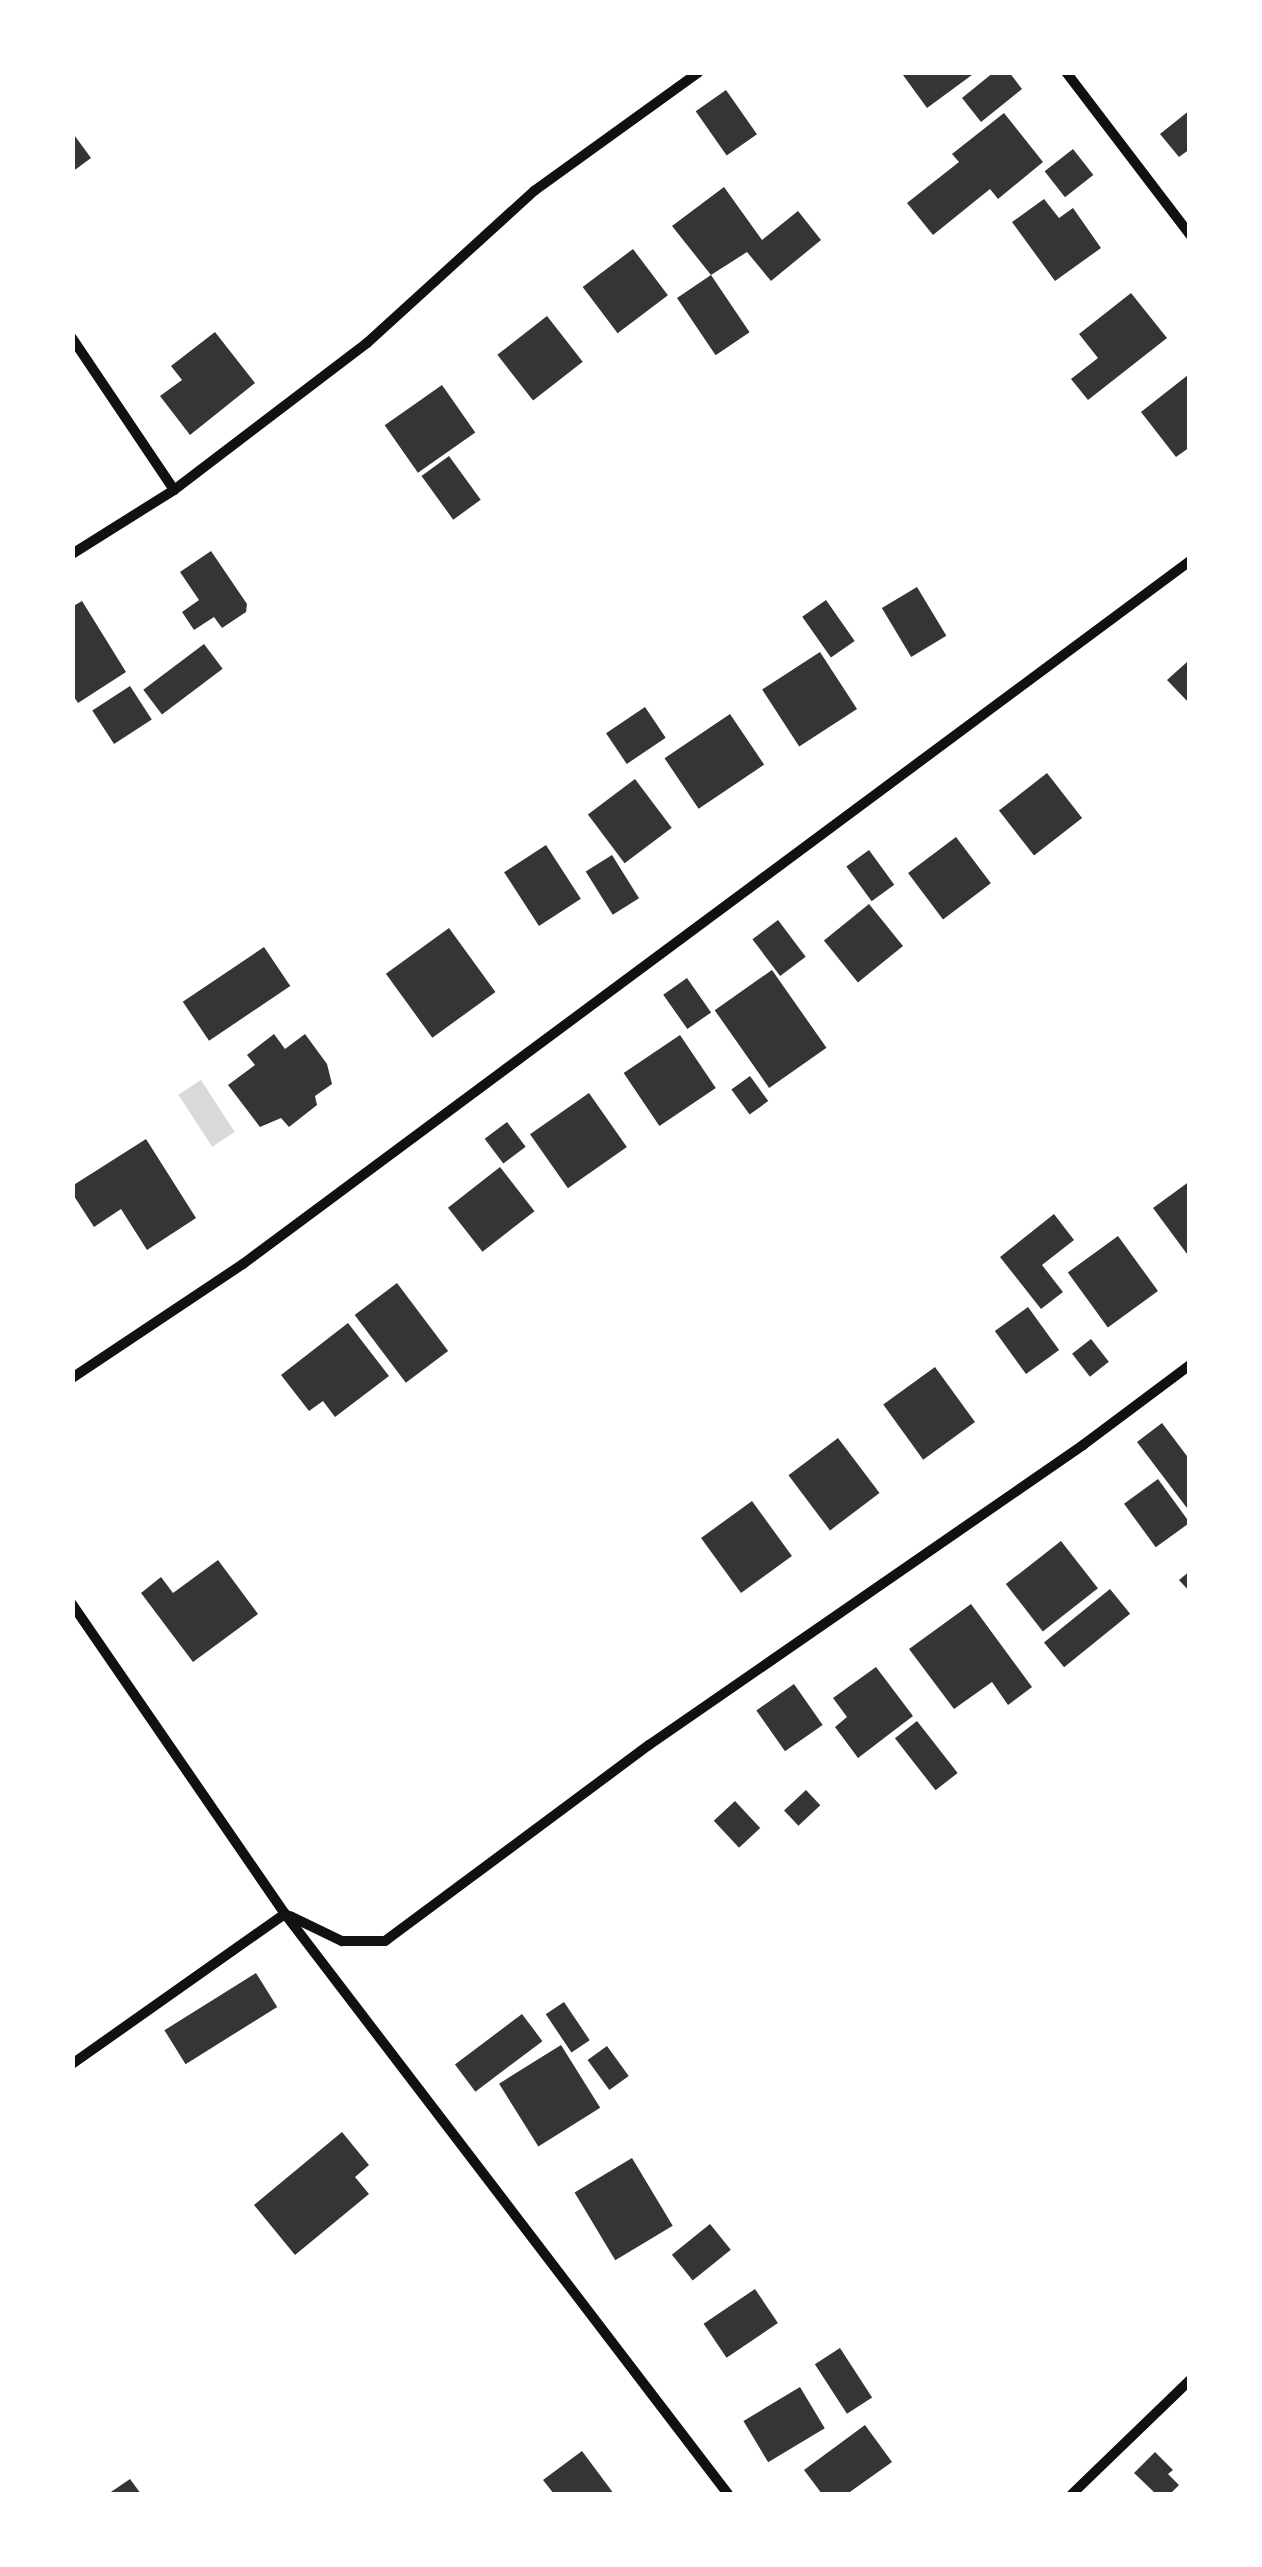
<!DOCTYPE html>
<style>
body{margin:0}
#map{position:relative;width:1262px;height:2567px;overflow:hidden;background:#fff;font-family:"DM Sans",sans-serif}
div>[style]{position:absolute}
.water>*{inset:0;background:#d9d9d9;transform-origin:0 0}
.building>*{inset:0;background:#353535;transform-origin:0 0}
.minor>*{height:10px;margin:-5px;padding:0 5px;transform-origin:5px;border-radius:5px;background:#111}
span{translate:-50% -50%;white-space:nowrap;text-align:center;line-height:1.15;-webkit-text-stroke:10px #fff;paint-order:stroke}
.frame{position:absolute;inset:0;border:75px solid #fff;pointer-events:none}
</style>
<div id="map">
<div class="water">
<i style="left:201px;top:1080px;width:62px;height:27px;rotate:57deg"></i>
</div>
<div class="building">
<i style="clip-path:polygon(906px 72px,976px 72px,927px 108px,903px 75px)"></i>
<i style="clip-path:polygon(994px 72px,1009px 72px,1022px 89px,981px 122px,962px 98px)"></i>
<i style="left:726px;top:90px;width:54px;height:37px;rotate:55deg"></i>
<i style="clip-path:polygon(1190px 110px,1190px 149px,1179px 157px,1160px 134px)"></i>
<i style="clip-path:polygon(1004px 113px,1043px 162px,998px 199px,990px 189px,933px 235px,907px 203px,959px 162px,952px 154px)"></i>
<i style="clip-path:polygon(72px 132px,91px 158px,72px 172px)"></i>
<i style="left:1073px;top:149px;width:33px;height:36px;rotate:52deg"></i>
<i style="clip-path:polygon(724px 187px,762px 240px,798px 211px,821px 240px,771px 281px,747px 252px,711px 275px,672px 226px)"></i>
<i style="clip-path:polygon(1044px 199px,1059px 218px,1073px 208px,1101px 248px,1055px 281px,1012px 222px)"></i>
<i style="left:633px;top:249px;width:58px;height:63px;rotate:53deg"></i>
<i style="left:711px;top:275px;width:69px;height:41px;rotate:56deg"></i>
<i style="clip-path:polygon(1131px 293px,1167px 338px,1088px 400px,1071px 379px,1098px 358px,1079px 334px)"></i>
<i style="left:547px;top:316px;width:58px;height:63px;rotate:52deg"></i>
<i style="clip-path:polygon(215px 332px,255px 383px,190px 435px,160px 396px,182px 380px,171px 366px)"></i>
<i style="clip-path:polygon(1188px 375px,1190px 447px,1176px 457px,1141px 412px)"></i>
<i style="left:442px;top:385px;width:58px;height:70px;rotate:55deg"></i>
<i style="left:449px;top:456px;width:54px;height:34px;rotate:54deg"></i>
<i style="clip-path:polygon(211px 551px,247px 604px,246px 612px,222px 628px,214px 617px,194px 630px,182px 612px,199px 600px,180px 572px)"></i>
<i style="left:917px;top:587px;width:57px;height:41px;rotate:59deg"></i>
<i style="left:826px;top:600px;width:50px;height:29px;rotate:55deg"></i>
<i style="clip-path:polygon(82px 601px,126px 672px,78px 703px,72px 694px,72px 607px)"></i>
<i style="left:204px;top:644px;width:31px;height:76px;rotate:53deg"></i>
<i style="left:820px;top:652px;width:68px;height:69px;rotate:57deg"></i>
<i style="clip-path:polygon(1187px 662px,1190px 664px,1190px 704px,1167px 680px)"></i>
<i style="left:130px;top:686px;width:40px;height:45px;rotate:57deg"></i>
<i style="left:645px;top:707px;width:37px;height:47px;rotate:56deg"></i>
<i style="left:730px;top:714px;width:61px;height:79px;rotate:56deg"></i>
<i style="left:1047px;top:773px;width:57px;height:61px;rotate:52deg"></i>
<i style="left:635px;top:779px;width:61px;height:59px;rotate:53deg"></i>
<i style="left:956px;top:837px;width:58px;height:60px;rotate:53deg"></i>
<i style="left:546px;top:845px;width:64px;height:50px;rotate:57deg"></i>
<i style="left:869px;top:850px;width:43px;height:28px;rotate:54deg"></i>
<i style="left:612px;top:855px;width:51px;height:31px;rotate:58deg"></i>
<i style="left:869px;top:904px;width:54px;height:58px;rotate:51deg"></i>
<i style="left:778px;top:920px;width:46px;height:32px;rotate:53deg"></i>
<i style="left:449px;top:928px;width:79px;height:78px;rotate:54deg"></i>
<i style="left:264px;top:947px;width:47px;height:98px;rotate:56deg"></i>
<i style="left:772px;top:970px;width:95px;height:70px;rotate:55deg"></i>
<i style="left:687px;top:978px;width:42px;height:29px;rotate:55deg"></i>
<i style="clip-path:polygon(274px 1034px,285px 1049px,305px 1034px,327px 1064px,332px 1084px,315px 1096px,317px 1105px,289px 1127px,281px 1118px,260px 1127px,228px 1085px,255px 1065px,247px 1055px)"></i>
<i style="left:680px;top:1035px;width:64px;height:68px;rotate:56deg"></i>
<i style="left:750px;top:1076px;width:31px;height:23px;rotate:54deg"></i>
<i style="left:589px;top:1093px;width:66px;height:72px;rotate:55deg"></i>
<i style="left:507px;top:1122px;width:31px;height:28px;rotate:53deg"></i>
<i style="clip-path:polygon(146px 1139px,196px 1218px,147px 1250px,121px 1209px,94px 1227px,72px 1193px,72px 1186px)"></i>
<i style="left:500px;top:1167px;width:56px;height:66px;rotate:52deg"></i>
<i style="clip-path:polygon(1190px 1181px,1190px 1258px,1153px 1208px)"></i>
<i style="clip-path:polygon(1054px 1214px,1074px 1240px,1042px 1265px,1063px 1292px,1041px 1309px,1000px 1257px)"></i>
<i style="left:1118px;top:1236px;width:68px;height:62px;rotate:54deg"></i>
<i style="left:397px;top:1283px;width:85px;height:53px;rotate:53deg"></i>
<i style="left:1028px;top:1307px;width:53px;height:41px;rotate:54deg"></i>
<i style="clip-path:polygon(348px 1323px,389px 1376px,335px 1417px,323px 1401px,309px 1411px,281px 1375px)"></i>
<i style="left:1091px;top:1339px;width:29px;height:24px;rotate:52deg"></i>
<i style="left:935px;top:1367px;width:68px;height:64px;rotate:54deg"></i>
<i style="clip-path:polygon(1162px 1423px,1190px 1460px,1190px 1512px,1137px 1442px)"></i>
<i style="left:838px;top:1438px;width:69px;height:62px;rotate:53deg"></i>
<i style="left:1158px;top:1479px;width:54px;height:42px;rotate:54deg"></i>
<i style="left:752px;top:1501px;width:68px;height:63px;rotate:54deg"></i>
<i style="left:1061px;top:1541px;width:60px;height:70px;rotate:52deg"></i>
<i style="clip-path:polygon(218px 1560px,258px 1614px,193px 1662px,141px 1593px,161px 1577px,173px 1593px)"></i>
<i style="clip-path:polygon(1190px 1571px,1190px 1592px,1179px 1580px)"></i>
<i style="left:1110px;top:1589px;width:32px;height:85px;rotate:51deg"></i>
<i style="clip-path:polygon(971px 1604px,1032px 1687px,1008px 1705px,992px 1682px,954px 1709px,909px 1649px)"></i>
<i style="clip-path:polygon(876px 1667px,913px 1716px,858px 1758px,835px 1727px,847px 1717px,833px 1698px)"></i>
<i style="left:794px;top:1684px;width:50px;height:46px;rotate:55deg"></i>
<i style="left:917px;top:1721px;width:66px;height:28px;rotate:52deg"></i>
<i style="left:806px;top:1790px;width:21px;height:30px;rotate:47deg"></i>
<i style="left:735px;top:1801px;width:37px;height:29px;rotate:47deg"></i>
<i style="left:256px;top:1973px;width:40px;height:108px;rotate:58deg"></i>
<i style="left:564px;top:2002px;width:46px;height:22px;rotate:56deg"></i>
<i style="left:522px;top:2014px;width:34px;height:84px;rotate:53deg"></i>
<i style="left:561px;top:2045px;width:74px;height:73px;rotate:58deg"></i>
<i style="left:607px;top:2046px;width:37px;height:24px;rotate:54deg"></i>
<i style="clip-path:polygon(342px 2132px,369px 2165px,355px 2177px,369px 2194px,295px 2255px,254px 2205px)"></i>
<i style="left:632px;top:2158px;width:79px;height:67px;rotate:59deg"></i>
<i style="left:710px;top:2224px;width:33px;height:49px;rotate:51deg"></i>
<i style="left:755px;top:2289px;width:41px;height:62px;rotate:56deg"></i>
<i style="left:840px;top:2348px;width:59px;height:30px;rotate:57deg"></i>
<i style="left:800px;top:2387px;width:48px;height:66px;rotate:59deg"></i>
<i style="clip-path:polygon(865px 2425px,892px 2462px,847px 2494px,822px 2494px,804px 2470px)"></i>
<i style="clip-path:polygon(582px 2451px,614px 2494px,554px 2494px,543px 2480px)"></i>
<i style="clip-path:polygon(1155px 2452px,1173px 2470px,1168px 2474px,1179px 2485px,1170px 2494px,1156px 2494px,1134px 2473px)"></i>
<i style="clip-path:polygon(130px 2479px,141px 2494px,108px 2494px)"></i>
</div>
<div class="minor">
<i style="left:1066px;top:72px;width:205px;rotate:52.7deg"></i>
<i style="left:72px;top:338px;width:183px;rotate:56.1deg"></i>
<i style="left:72px;top:554px;width:120px;rotate:-32.1deg"></i>
<i style="left:174px;top:490px;width:243px;rotate:-37.3deg"></i>
<i style="left:367px;top:343px;width:226px;rotate:-42.3deg"></i>
<i style="left:534px;top:191px;width:203px;rotate:-35.8deg"></i>
<i style="left:72px;top:1378px;width:206px;rotate:-33.7deg"></i>
<i style="left:243px;top:1264px;width:1179px;rotate:-36.59deg"></i>
<i style="left:72px;top:1604px;width:376px;rotate:55.5deg"></i>
<i style="left:285px;top:1914px;width:730px;rotate:52.63deg"></i>
<i style="left:290px;top:1916px;width:58px;rotate:25.7deg"></i>
<i style="left:342px;top:1941px;width:43px"></i>
<i style="left:385px;top:1941px;width:329px;rotate:-36.6deg"></i>
<i style="left:649px;top:1745px;width:528px;rotate:-34.65deg"></i>
<i style="left:1083px;top:1445px;width:134px;rotate:-36.8deg"></i>
<i style="left:72px;top:2064px;width:261px;rotate:-35.2deg"></i>
<i style="left:1072px;top:2494px;width:164px;rotate:-44deg"></i>
</div>
<div class="frame"></div>
</div>
